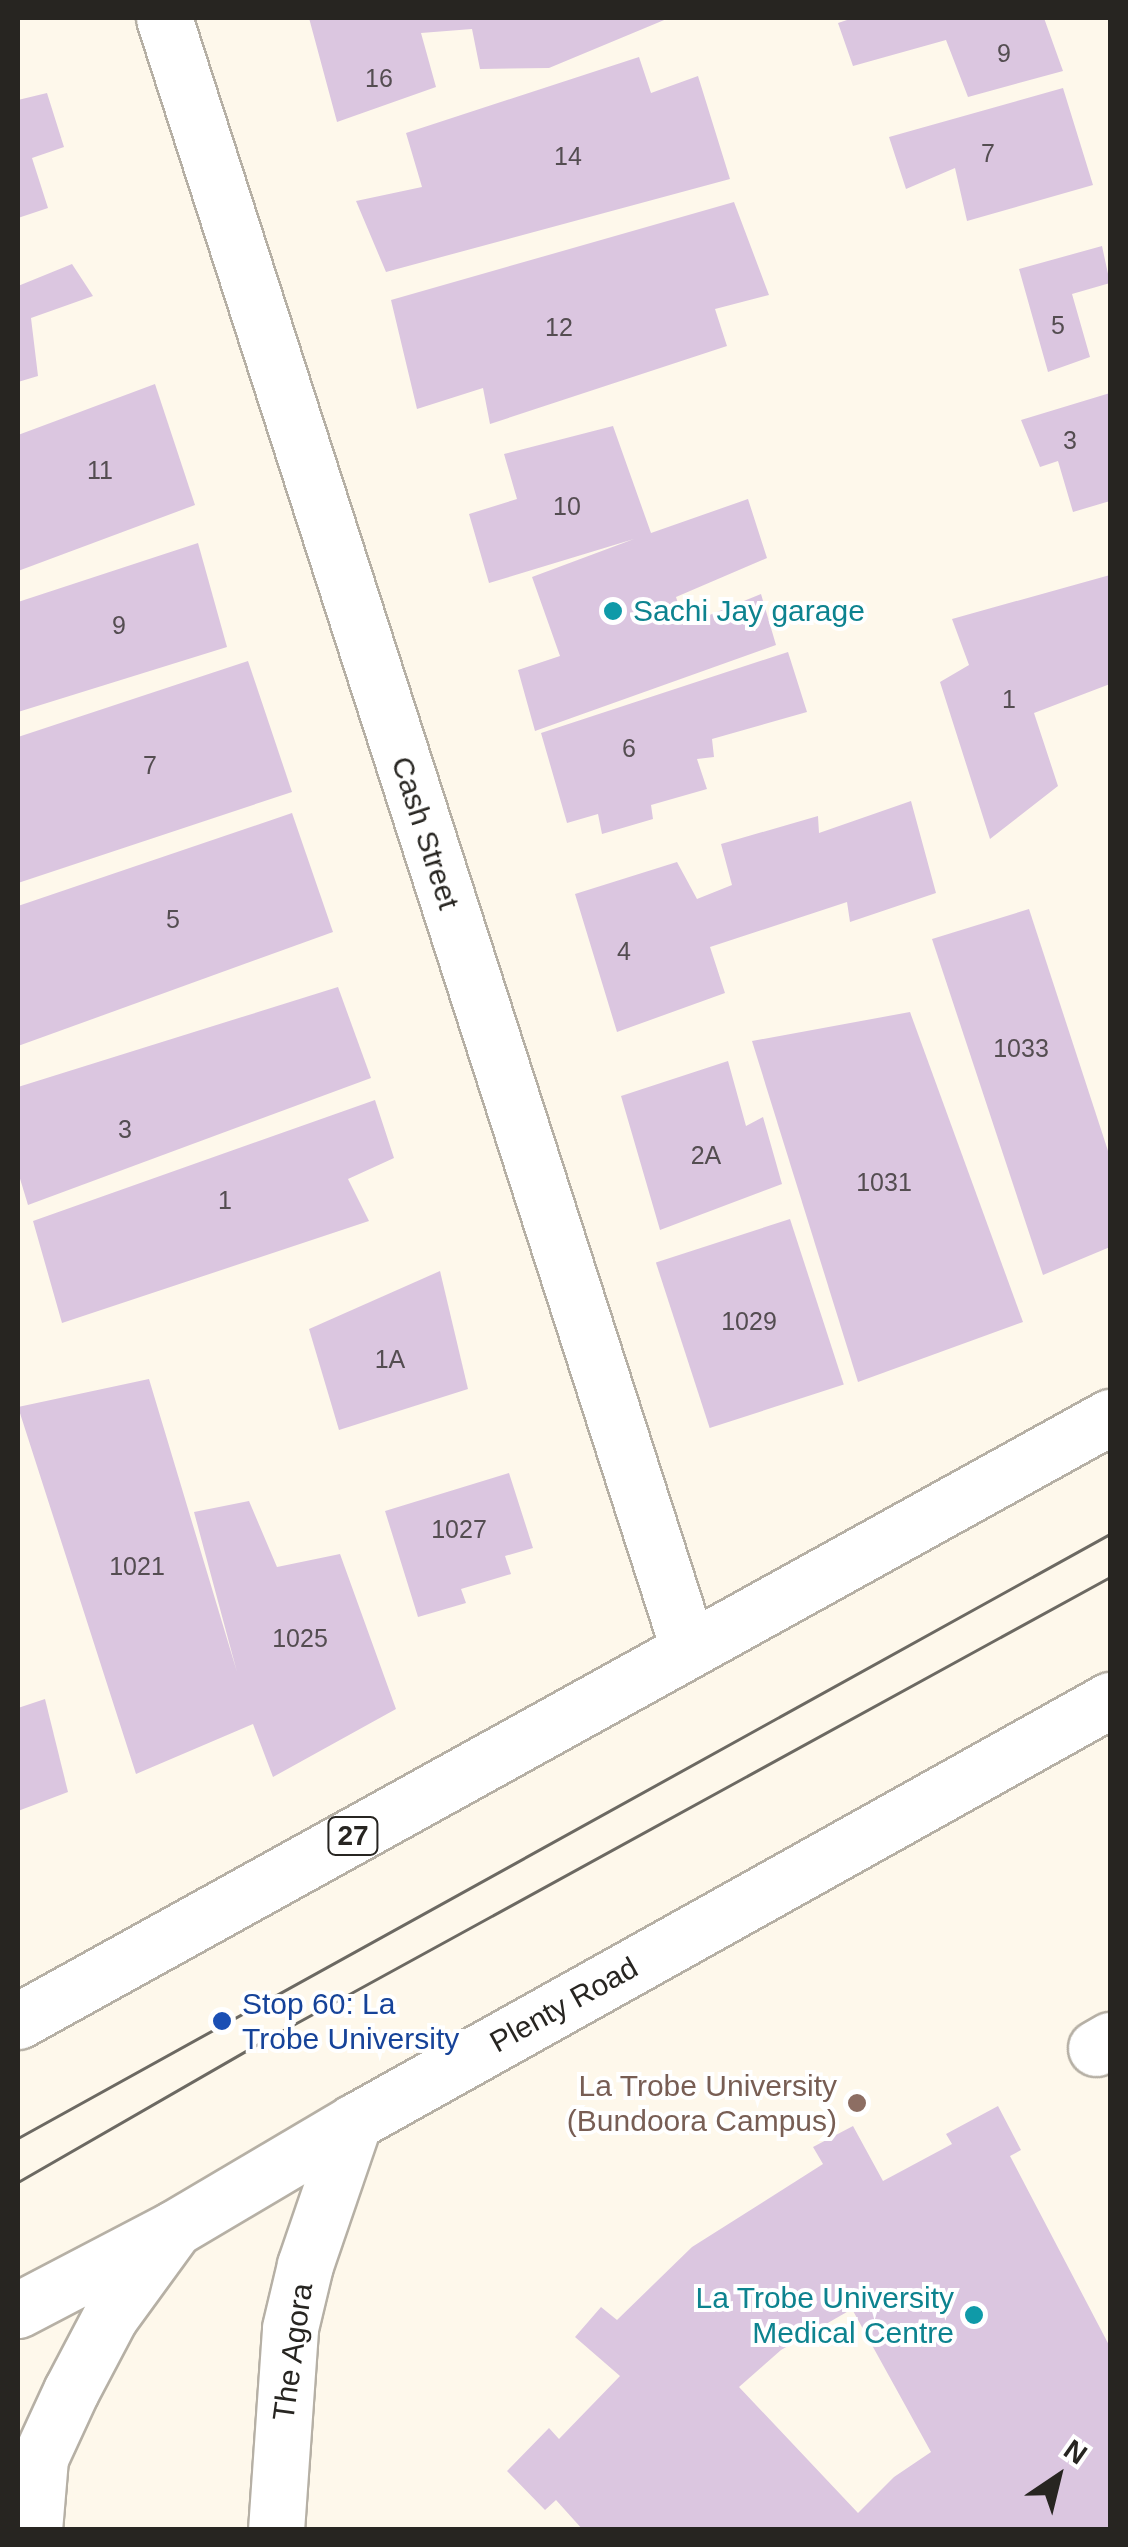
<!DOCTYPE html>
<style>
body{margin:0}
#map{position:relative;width:1128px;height:2547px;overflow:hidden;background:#fef8eb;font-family:Helvetica,sans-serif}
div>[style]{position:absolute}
.building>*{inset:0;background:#dbc6e0;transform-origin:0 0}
.roads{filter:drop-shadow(2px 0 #b6b0a5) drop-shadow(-2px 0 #b6b0a5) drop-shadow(0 2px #b6b0a5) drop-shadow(0 -2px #b6b0a5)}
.minor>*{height:55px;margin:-27.5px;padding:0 27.5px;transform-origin:27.5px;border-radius:27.5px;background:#fff}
.major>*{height:55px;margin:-27.5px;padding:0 27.5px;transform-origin:27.5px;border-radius:27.5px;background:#fff}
.highway>*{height:55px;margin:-27.5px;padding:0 27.5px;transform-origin:27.5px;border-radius:27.5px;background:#fff}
.tram>*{height:2.5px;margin:-1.25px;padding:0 1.25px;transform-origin:1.25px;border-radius:1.25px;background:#6c6962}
.dots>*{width:28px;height:28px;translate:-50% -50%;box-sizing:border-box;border:5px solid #fff;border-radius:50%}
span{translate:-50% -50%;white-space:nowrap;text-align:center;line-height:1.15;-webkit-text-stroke:8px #fff;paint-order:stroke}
.number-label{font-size:25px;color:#544d51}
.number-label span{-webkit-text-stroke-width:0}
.shield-label span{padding:2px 8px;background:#fff;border:2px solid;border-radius:8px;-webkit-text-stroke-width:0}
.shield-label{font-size:28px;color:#272521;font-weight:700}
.culture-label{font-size:30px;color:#0d838f}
.left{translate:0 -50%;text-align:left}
.right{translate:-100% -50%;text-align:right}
.street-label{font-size:30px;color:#272521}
.transit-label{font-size:30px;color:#164399}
.education-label{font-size:30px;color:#785e54}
.frame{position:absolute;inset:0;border:20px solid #272521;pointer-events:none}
.north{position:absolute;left:1008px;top:2427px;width:100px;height:100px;-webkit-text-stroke:8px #fff;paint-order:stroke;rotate:35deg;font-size:28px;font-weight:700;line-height:40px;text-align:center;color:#272521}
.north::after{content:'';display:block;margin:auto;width:35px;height:45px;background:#272521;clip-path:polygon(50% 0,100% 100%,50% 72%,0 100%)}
</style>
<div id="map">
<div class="building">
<i style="clip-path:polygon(309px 18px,669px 18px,549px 68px,480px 69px,472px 29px,421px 33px,436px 87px,337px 122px)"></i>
<i style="clip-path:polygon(853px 18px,1044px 18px,1063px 71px,968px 97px,946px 40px,853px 66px,838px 23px)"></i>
<i style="clip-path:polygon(639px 57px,651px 93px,698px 76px,730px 179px,386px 272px,356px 201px,422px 187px,406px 133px)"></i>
<i style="clip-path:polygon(1063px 88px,1093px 185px,967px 221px,955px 168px,906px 189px,889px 137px)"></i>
<i style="clip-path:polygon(47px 93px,64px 147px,32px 158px,48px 208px,18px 218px,18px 100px)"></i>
<i style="clip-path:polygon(734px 202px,769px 295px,715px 309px,727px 346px,490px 424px,483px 388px,417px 409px,391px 300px)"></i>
<i style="clip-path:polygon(1102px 246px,1110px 283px,1072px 294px,1090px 357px,1048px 372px,1019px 269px)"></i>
<i style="clip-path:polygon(72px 264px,93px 296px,31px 318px,38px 376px,18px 382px,18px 286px)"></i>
<i style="clip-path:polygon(155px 384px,195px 505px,18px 571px,18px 435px)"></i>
<i style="clip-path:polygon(1110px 393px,1110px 501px,1073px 512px,1058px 461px,1040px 467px,1021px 420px)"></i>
<i style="clip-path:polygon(613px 426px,651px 533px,748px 499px,767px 558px,676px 597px,685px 625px,761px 594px,776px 645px,535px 731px,518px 670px,560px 656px,532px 577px,634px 539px,489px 583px,469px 514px,517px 499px,504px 454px)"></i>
<i style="clip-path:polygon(198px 543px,227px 647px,18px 712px,18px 602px)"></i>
<i style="clip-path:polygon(1110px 575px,1110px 684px,1034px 713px,1058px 786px,990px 839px,940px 682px,969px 665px,952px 619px)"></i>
<i style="clip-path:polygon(788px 652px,807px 712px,712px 739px,714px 757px,697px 759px,707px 789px,651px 805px,653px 819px,602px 834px,598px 814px,567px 823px,541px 733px)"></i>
<i style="clip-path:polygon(248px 661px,292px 792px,18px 883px,18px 737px)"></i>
<i style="clip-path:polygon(911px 801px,936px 893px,850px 922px,847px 902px,710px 947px,725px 993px,617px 1032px,575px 894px,677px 862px,697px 899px,732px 885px,721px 844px,818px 816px,819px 833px)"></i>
<i style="clip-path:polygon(292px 813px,333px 932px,18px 1046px,18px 906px)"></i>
<i style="clip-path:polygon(1029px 909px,1110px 1157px,1110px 1247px,1043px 1275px,932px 939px)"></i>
<i style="clip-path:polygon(338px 987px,371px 1078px,28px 1205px,18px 1172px,18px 1087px)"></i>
<i style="clip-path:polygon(910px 1012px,1023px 1322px,858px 1382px,752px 1041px)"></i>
<i style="clip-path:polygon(728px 1061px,746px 1126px,763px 1117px,782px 1184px,660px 1230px,621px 1096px)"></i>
<i style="clip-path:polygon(375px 1100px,394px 1158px,348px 1179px,369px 1221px,62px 1323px,33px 1221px)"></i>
<i style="left:790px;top:1219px;width:174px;height:141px;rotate:72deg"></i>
<i style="clip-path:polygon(440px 1271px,468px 1389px,339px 1430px,309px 1329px)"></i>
<i style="clip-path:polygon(149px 1379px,237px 1672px,194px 1512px,249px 1501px,277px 1567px,340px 1554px,396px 1709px,273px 1777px,253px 1724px,136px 1774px,18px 1407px)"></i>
<i style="clip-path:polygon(509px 1473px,533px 1548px,505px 1556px,511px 1574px,461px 1589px,466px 1603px,418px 1617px,385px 1511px)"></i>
<i style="clip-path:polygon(45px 1699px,68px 1792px,18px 1811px,18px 1708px)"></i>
<i style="clip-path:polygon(evenodd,998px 2106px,1021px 2150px,1010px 2156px,1110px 2347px,1110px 2530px,583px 2530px,556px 2500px,545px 2510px,507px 2471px,549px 2428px,559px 2439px,620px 2376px,575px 2337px,601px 2307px,617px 2320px,692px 2247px,823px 2164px,813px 2147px,853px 2126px,883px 2181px,952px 2144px,946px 2134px,998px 2106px,852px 2309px,931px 2452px,894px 2477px,858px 2513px,739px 2387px,781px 2350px,852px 2309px)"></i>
</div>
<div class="roads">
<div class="minor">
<i style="left:164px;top:18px;width:1711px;rotate:72.17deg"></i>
<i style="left:1096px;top:2048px;width:16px;rotate:-30deg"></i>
<i style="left:276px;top:2530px;width:202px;rotate:-86deg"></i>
<i style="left:290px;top:2328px;width:65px;rotate:-76.6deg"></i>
<i style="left:305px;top:2265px;width:151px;rotate:-71.1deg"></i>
</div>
<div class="major">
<i style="left:34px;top:2530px;width:72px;rotate:-85.2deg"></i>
<i style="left:40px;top:2458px;width:74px;rotate:-65.2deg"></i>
<i style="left:71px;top:2391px;width:84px;rotate:-62.2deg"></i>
<i style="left:110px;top:2317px;width:110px;rotate:-53.9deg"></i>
</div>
<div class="highway">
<i style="left:18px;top:2021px;width:1248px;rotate:-28.95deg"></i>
<i style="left:18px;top:2310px;width:177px;rotate:-27.6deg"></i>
<i style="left:175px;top:2228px;width:208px;rotate:-30.6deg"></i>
<i style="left:354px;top:2122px;width:866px;rotate:-29.17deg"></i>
</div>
</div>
<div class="tram">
<i style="left:18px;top:2138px;width:1248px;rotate:-28.95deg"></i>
<i style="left:18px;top:2182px;width:267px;rotate:-29.9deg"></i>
<i style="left:249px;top:2049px;width:982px;rotate:-28.73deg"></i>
</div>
<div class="dots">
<i style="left:613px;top:611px;background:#0f9aa8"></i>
<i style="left:222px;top:2021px;background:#1a4fb4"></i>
<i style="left:857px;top:2103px;background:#8d6e63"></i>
<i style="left:974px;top:2315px;background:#0f9aa8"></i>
</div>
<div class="number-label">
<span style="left:1004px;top:53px">9</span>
<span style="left:379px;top:78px">16</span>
<span style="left:988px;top:153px">7</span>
<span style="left:568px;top:156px">14</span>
<span style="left:1058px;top:325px">5</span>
<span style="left:559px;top:327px">12</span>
<span style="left:1070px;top:440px">3</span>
<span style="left:100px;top:470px">11</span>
<span style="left:567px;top:506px">10</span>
<span style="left:119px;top:625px">9</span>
<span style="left:1009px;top:699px">1</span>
<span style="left:629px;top:748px">6</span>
<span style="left:150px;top:765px">7</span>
<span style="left:173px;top:919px">5</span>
<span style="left:624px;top:951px">4</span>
<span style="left:1021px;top:1048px">1033</span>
<span style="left:125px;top:1129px">3</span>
<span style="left:706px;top:1155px">2A</span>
<span style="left:884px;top:1182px">1031</span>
<span style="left:225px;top:1200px">1</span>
<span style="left:749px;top:1321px">1029</span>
<span style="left:390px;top:1359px">1A</span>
<span style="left:459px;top:1529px">1027</span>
<span style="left:137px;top:1566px">1021</span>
<span style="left:300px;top:1638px">1025</span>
</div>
<div class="shield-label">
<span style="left:353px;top:1836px">27</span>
</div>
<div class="culture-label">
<span class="left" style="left:633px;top:611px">Sachi Jay garage</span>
<span class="right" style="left:954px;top:2315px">La Trobe University<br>Medical Centre</span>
</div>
<div class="street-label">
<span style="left:425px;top:833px;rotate:72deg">Cash Street</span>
<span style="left:564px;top:2005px;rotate:-29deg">Plenty Road</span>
<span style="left:293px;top:2352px;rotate:-82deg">The Agora</span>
</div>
<div class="transit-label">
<span class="left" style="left:242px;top:2021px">Stop 60: La<br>Trobe University</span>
</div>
<div class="education-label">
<span class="right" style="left:837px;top:2103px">La Trobe University<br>(Bundoora Campus)</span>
</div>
<div class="frame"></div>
<div class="north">N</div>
</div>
